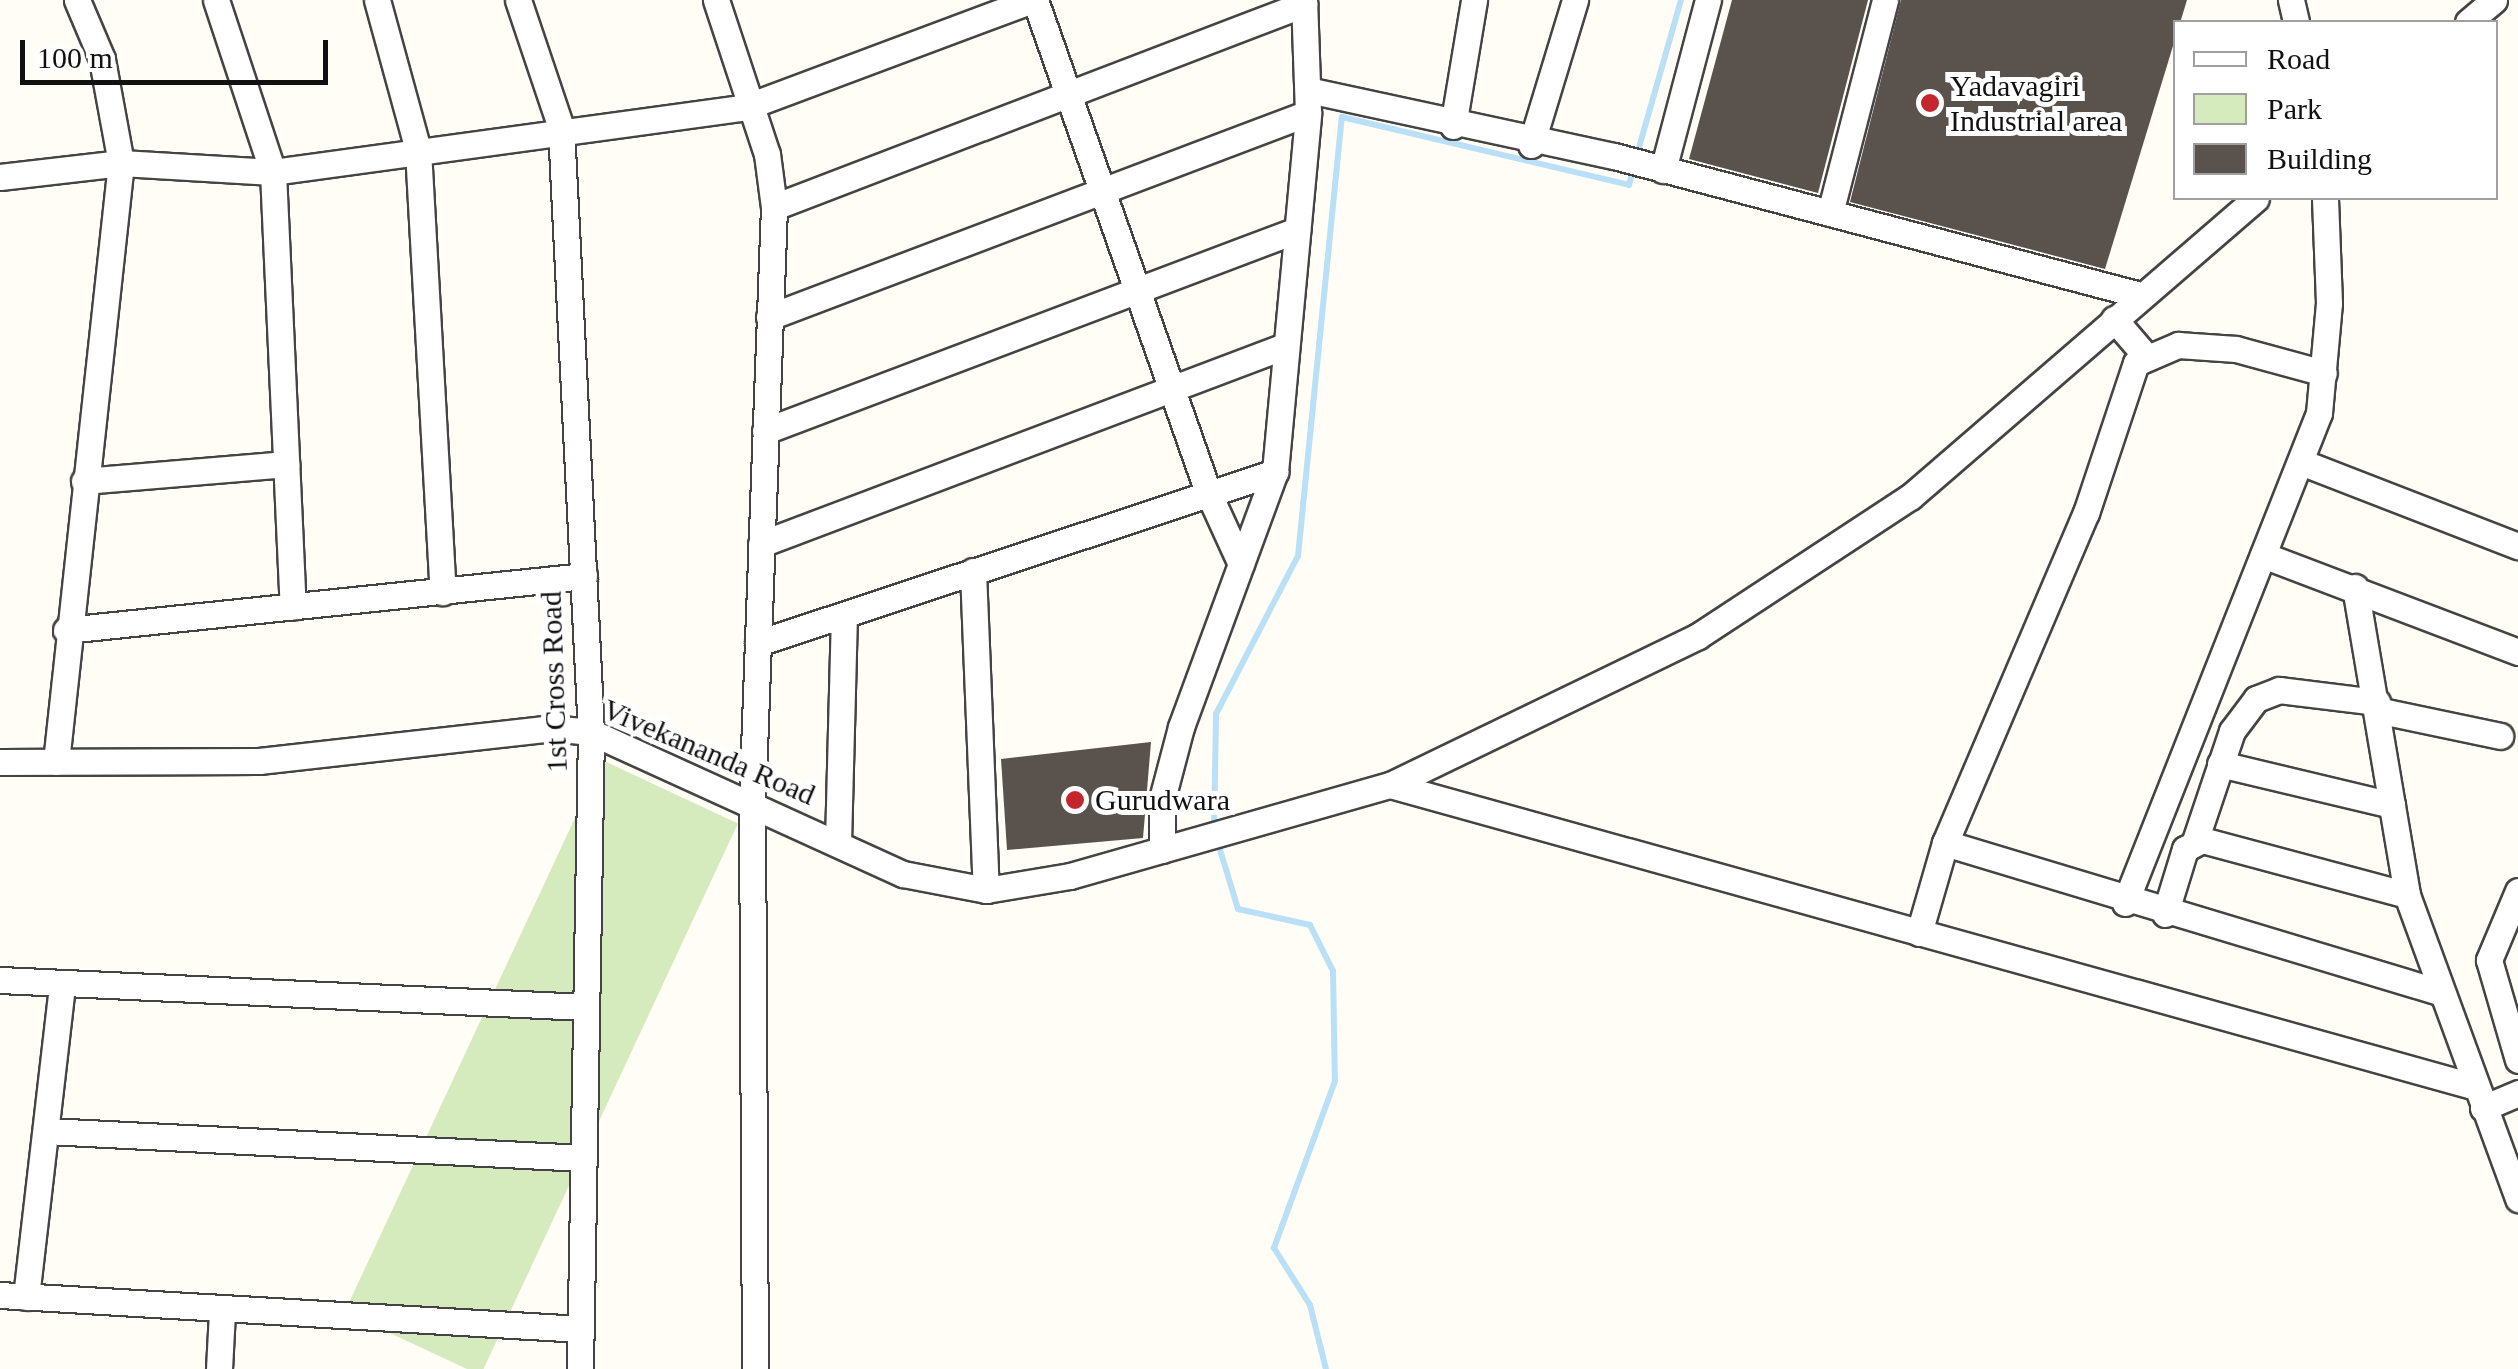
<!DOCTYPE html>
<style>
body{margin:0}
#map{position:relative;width:2518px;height:1369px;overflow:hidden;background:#fffdf5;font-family:"Times New Roman",serif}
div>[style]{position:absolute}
.green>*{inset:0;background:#d5ebbd;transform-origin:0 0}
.stream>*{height:6px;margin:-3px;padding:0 3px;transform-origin:3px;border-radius:3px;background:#b9e0f7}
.building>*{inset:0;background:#5a524d}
.roads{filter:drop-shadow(2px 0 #444) drop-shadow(-2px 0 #444) drop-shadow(0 2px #444) drop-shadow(0 -2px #444)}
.minor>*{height:25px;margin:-12.5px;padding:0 12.5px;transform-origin:12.5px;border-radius:12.5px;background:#fff}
.dots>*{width:28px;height:28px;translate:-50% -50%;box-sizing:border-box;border:5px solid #fff;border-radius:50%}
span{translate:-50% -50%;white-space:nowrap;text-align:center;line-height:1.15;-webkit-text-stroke:10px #fff;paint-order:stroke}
.poi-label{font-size:30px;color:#111}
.left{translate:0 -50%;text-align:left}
.street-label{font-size:30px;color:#111}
.legend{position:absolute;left:2173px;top:20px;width:325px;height:180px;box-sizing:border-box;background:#fff;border:2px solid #a0a0a0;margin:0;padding:12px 18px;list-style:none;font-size:30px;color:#111}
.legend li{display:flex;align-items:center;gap:20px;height:50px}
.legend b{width:50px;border:2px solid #a0a0a0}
.scale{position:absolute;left:20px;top:40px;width:308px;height:45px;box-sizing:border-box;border:5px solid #111;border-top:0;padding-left:12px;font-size:30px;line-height:35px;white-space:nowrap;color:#111;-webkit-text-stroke:8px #fff;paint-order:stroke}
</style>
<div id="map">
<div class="green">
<i style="left:602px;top:760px;width:150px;height:609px;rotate:25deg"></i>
</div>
<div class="stream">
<i style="left:1636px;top:158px;width:164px;rotate:-74.1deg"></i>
<i style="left:1214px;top:831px;width:117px;rotate:-89deg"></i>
<i style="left:1216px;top:714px;width:178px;rotate:-62.6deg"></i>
<i style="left:1298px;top:556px;width:441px;rotate:-84.3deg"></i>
<i style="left:1342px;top:117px;width:295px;rotate:13.3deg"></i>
<i style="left:1629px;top:185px;width:16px;rotate:-75deg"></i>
<i style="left:1218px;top:843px;width:69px;rotate:73.1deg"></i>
<i style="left:1238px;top:909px;width:74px;rotate:12.5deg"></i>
<i style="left:1310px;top:925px;width:51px;rotate:63.4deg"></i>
<i style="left:1333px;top:971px;width:110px;rotate:89deg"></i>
<i style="left:1335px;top:1081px;width:178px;rotate:110.1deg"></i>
<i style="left:1274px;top:1248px;width:67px;rotate:57.7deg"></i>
<i style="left:1310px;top:1305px;width:66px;rotate:76deg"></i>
</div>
<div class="building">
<i style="clip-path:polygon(1732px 0,1868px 0,1818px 193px,1689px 159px)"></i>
<i style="clip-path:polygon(1901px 0,2187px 0,2105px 269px,1850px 202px)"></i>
<i style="clip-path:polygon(1151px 742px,1143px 838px,1007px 850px,1001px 759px)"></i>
</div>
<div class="roads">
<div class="minor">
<i style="left:216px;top:0;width:181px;rotate:71.7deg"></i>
<i style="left:273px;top:172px;width:435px;rotate:87.4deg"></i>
<i style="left:377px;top:0;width:156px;rotate:74.7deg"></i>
<i style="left:418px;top:150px;width:443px;rotate:86.8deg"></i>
<i style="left:518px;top:0;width:135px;rotate:71.4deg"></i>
<i style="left:561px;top:128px;width:605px;rotate:87.16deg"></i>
<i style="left:591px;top:732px;width:637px;rotate:90.99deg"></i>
<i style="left:716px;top:0;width:162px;rotate:71.7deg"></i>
<i style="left:767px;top:154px;width:53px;rotate:82.5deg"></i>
<i style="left:774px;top:207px;width:597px;rotate:92.11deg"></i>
<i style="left:752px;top:804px;width:565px;rotate:89.7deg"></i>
<i style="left:1035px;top:0;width:522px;rotate:70.63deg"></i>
<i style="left:1208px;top:492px;width:79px;rotate:65.4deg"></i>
<i style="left:2291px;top:0;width:23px;rotate:77deg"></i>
<i style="left:2468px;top:22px;width:34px;rotate:-40deg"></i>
<i style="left:1308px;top:90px;width:313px;rotate:12.2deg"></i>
<i style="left:1614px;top:156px;width:544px;rotate:14.8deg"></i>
<i style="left:1453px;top:126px;width:128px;rotate:-80.5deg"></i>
<i style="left:1531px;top:145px;width:152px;rotate:-73.1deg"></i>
<i style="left:1663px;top:170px;width:176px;rotate:-75.2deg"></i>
<i style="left:0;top:177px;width:122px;rotate:-6.6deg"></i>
<i style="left:121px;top:163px;width:152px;rotate:3.4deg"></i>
<i style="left:273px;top:172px;width:477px;rotate:-7.8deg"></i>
<i style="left:746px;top:107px;width:305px;rotate:-20.5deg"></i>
<i style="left:774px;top:207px;width:568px;rotate:-20.96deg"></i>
<i style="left:1830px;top:213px;width:220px;rotate:-75.5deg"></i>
<i style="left:769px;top:317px;width:576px;rotate:-20.73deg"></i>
<i style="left:2114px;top:319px;width:48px;rotate:49.3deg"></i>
<i style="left:765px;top:431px;width:569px;rotate:-20.7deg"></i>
<i style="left:2301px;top:462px;width:233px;rotate:21.2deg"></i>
<i style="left:84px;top:481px;width:203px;rotate:-4.8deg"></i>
<i style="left:761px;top:544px;width:560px;rotate:-20.7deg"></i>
<i style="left:2263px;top:555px;width:273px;rotate:20.8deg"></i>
<i style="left:973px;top:571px;width:319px;rotate:87.7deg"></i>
<i style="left:2355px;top:587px;width:312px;rotate:80.4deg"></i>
<i style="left:2407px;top:895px;width:324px;rotate:69.9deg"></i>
<i style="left:66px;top:630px;width:521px;rotate:-5.95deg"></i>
<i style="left:758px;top:643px;width:545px;rotate:-18.3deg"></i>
<i style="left:2377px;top:710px;width:126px;rotate:11.9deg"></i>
<i style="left:0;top:762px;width:259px;rotate:-0.2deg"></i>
<i style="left:259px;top:761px;width:294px;rotate:-6.4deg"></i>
<i style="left:551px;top:728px;width:40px;rotate:5.7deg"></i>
<i style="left:591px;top:732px;width:343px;rotate:24.5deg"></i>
<i style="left:903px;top:874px;width:85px;rotate:10.9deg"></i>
<i style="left:986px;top:890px;width:85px;rotate:-9.5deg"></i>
<i style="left:1070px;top:876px;width:333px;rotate:-15.9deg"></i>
<i style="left:1390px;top:785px;width:342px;rotate:-25.8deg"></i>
<i style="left:1698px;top:636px;width:254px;rotate:-33.3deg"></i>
<i style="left:1910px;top:497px;width:457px;rotate:-40.8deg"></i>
<i style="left:56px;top:762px;width:603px;rotate:-83.81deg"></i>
<i style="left:121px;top:163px;width:106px;rotate:-100.4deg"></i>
<i style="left:102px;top:59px;width:64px;rotate:-113deg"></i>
<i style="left:2220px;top:764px;width:177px;rotate:13.4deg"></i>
<i style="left:1390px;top:785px;width:1127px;rotate:15.54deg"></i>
<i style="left:2195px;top:841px;width:116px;rotate:-71.4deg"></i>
<i style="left:2232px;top:731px;width:40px;rotate:-53deg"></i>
<i style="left:2256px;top:699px;width:25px;rotate:-21deg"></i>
<i style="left:2279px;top:690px;width:99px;rotate:7deg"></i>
<i style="left:838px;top:843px;width:225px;rotate:-88.5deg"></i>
<i style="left:1945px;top:843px;width:516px;rotate:16.78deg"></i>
<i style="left:1162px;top:850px;width:51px;rotate:-90deg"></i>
<i style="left:1162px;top:799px;width:74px;rotate:-75.2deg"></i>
<i style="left:1181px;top:727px;width:272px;rotate:-69.8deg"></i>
<i style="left:1275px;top:472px;width:361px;rotate:-84.7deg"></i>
<i style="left:1308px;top:113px;width:113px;rotate:-92deg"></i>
<i style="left:2518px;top:891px;width:75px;rotate:112.8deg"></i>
<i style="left:2489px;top:960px;width:104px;rotate:73.8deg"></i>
<i style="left:2125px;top:903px;width:527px;rotate:-68.4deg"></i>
<i style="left:2319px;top:413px;width:110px;rotate:-84.8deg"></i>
<i style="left:2329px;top:303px;width:105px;rotate:-92.2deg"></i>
<i style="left:2165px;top:914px;width:68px;rotate:-72.9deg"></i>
<i style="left:2185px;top:849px;width:19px;rotate:-28deg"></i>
<i style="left:2202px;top:840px;width:212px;rotate:15deg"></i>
<i style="left:1919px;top:933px;width:94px;rotate:-73.9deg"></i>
<i style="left:1945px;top:843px;width:359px;rotate:-66.9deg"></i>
<i style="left:2086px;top:513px;width:158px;rotate:-71.6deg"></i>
<i style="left:2136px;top:363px;width:46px;rotate:-23.2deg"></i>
<i style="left:2178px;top:345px;width:58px;rotate:3.9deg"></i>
<i style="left:2236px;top:349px;width:91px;rotate:15.3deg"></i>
<i style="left:0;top:980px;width:586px;rotate:2.64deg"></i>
<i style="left:2483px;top:1108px;width:38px;rotate:-23deg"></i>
<i style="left:47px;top:1131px;width:537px;rotate:2.88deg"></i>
<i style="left:0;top:1295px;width:582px;rotate:3.35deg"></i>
<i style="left:26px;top:1297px;width:314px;rotate:-83.4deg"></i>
<i style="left:219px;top:1369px;width:57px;rotate:-87deg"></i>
</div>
</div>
<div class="dots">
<i style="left:1930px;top:103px;background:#c4262e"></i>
<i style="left:1075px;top:800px;background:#c4262e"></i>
</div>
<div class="poi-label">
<span class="left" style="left:1950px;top:103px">Yadavagiri<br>Industrial area</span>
<span class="left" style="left:1095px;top:800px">Gurudwara</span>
</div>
<div class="street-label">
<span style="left:554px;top:682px;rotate:-92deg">1st Cross Road</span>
<span style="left:709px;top:752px;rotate:23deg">Vivekananda Road</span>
</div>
<ul class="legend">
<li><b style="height:12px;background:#fff"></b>Road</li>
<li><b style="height:28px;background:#d5ebbd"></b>Park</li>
<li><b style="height:28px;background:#5a524d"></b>Building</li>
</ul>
<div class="scale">100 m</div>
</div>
